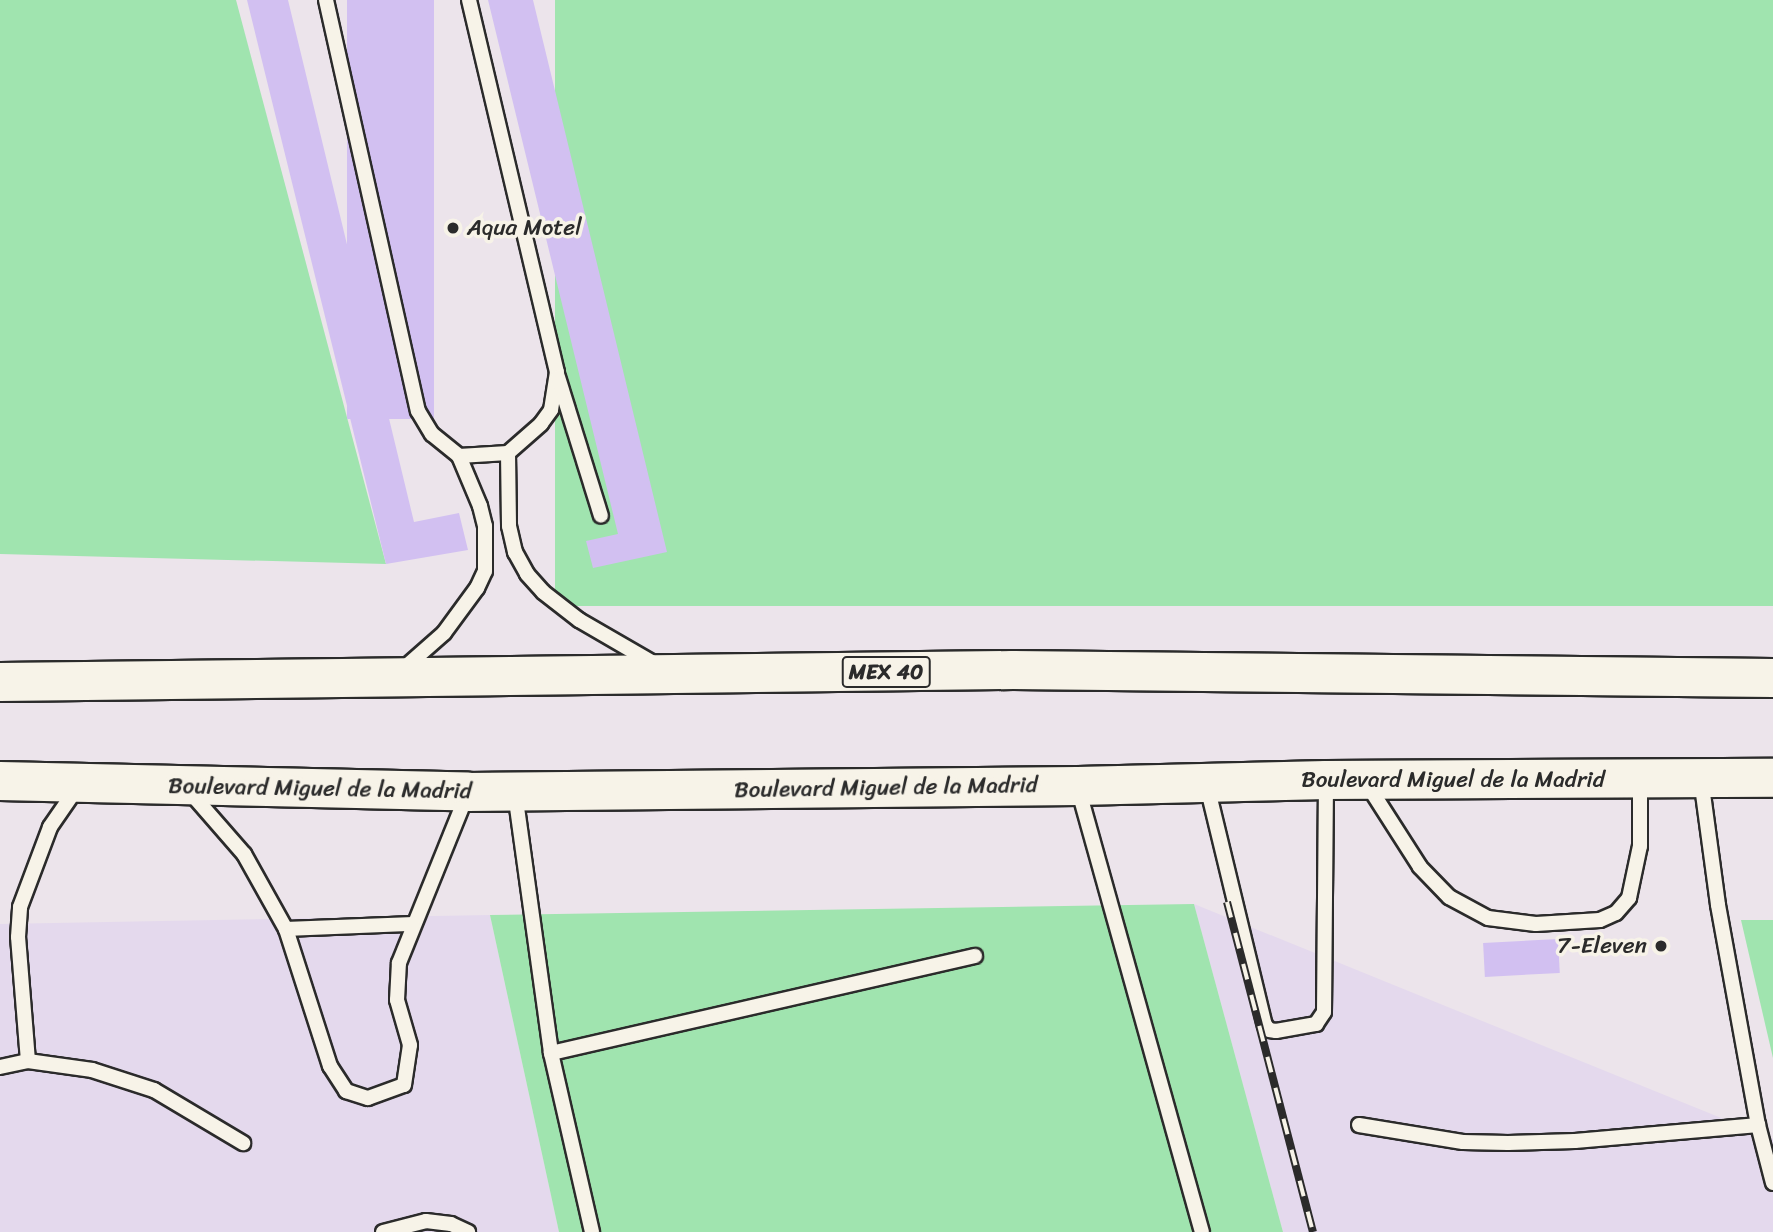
<!DOCTYPE html>
<style>
body{margin:0}
#map{position:relative;width:1773px;height:1232px;overflow:hidden;background:#ece4eb;font-family:Sriracha,sans-serif}
div>[style]{position:absolute}
.built>*{inset:0;background:#e4d9ed}
.green>*{inset:0;background:#a0e4af;transform-origin:0 0}
.building>*{inset:0;background:#d2c0f1;transform-origin:0 0}
.roads{filter:drop-shadow(2px 0 #2b2b2b) drop-shadow(-2px 0 #2b2b2b) drop-shadow(0 2px #2b2b2b) drop-shadow(0 -2px #2b2b2b)}
.lane>*{height:14px;margin:-7px;padding:0 7px;transform-origin:7px;border-radius:7px;background:#f7f3e8}
.highway>*{height:38px;margin:-19px;padding:0 19px;transform-origin:19px;border-radius:19px;background:#f7f3e8}
.rail>*{height:8px;margin-top:-4px;transform-origin:0;background:repeating-linear-gradient(90deg,#f7f3e8 0 16px,#2b2b2b 0 32px);box-sizing:border-box;border-block:2px solid #2b2b2b}
.dots>*{width:19px;height:19px;translate:-50% -50%;box-sizing:border-box;border:4px solid #f7f3e8;border-radius:50%}
span{translate:-50% -50%;white-space:nowrap;text-align:center;line-height:1.15;-webkit-text-stroke:7px #f7f3e8;paint-order:stroke}
.shield-label span{padding:2px 5px;background:#f7f3e8;border:2px solid;border-radius:5px;-webkit-text-stroke-width:0}
.shield-label{font-size:21px;color:#2b2b2b;font-weight:700}
.poi-label{font-size:23px;color:#2b2b2b}
.left{translate:0 -50%;text-align:left}
.right{translate:-100% -50%;text-align:right}
.street-label{font-size:23px;color:#2b2b2b}
</style>
<div id="map">
<div class="built">
<i style="clip-path:polygon(1194px 904px,1773px 1139px,1773px 1232px,1283px 1232px)"></i>
<i style="clip-path:polygon(490px 915px,559px 1232px,0 1232px,0 924px)"></i>
</div>
<div class="green">
<i style="clip-path:polygon(0 0,236px 0,386px 564px,0 554px)"></i>
<i style="left:555px;top:0;width:1218px;height:606px"></i>
<i style="clip-path:polygon(1194px 904px,1283px 1232px,559px 1232px,490px 915px)"></i>
<i style="clip-path:polygon(1741px 920px,1773px 920px,1773px 1058px)"></i>
</div>
<div class="building">
<i style="clip-path:polygon(247px 0,288px 0,414px 522px,459px 513px,468px 550px,386px 564px)"></i>
<i style="left:347px;top:0;width:87px;height:419px"></i>
<i style="clip-path:polygon(488px 0,533px 0,667px 552px,593px 568px,586px 541px,618px 534px)"></i>
<i style="left:1558px;top:939px;width:34px;height:75px;rotate:87deg"></i>
</div>
<div class="roads">
<div class="lane">
<i style="left:326px;top:0;width:421px;rotate:77.4deg"></i>
<i style="left:418px;top:411px;width:27px;rotate:59deg"></i>
<i style="left:432px;top:434px;width:35px;rotate:39deg"></i>
<i style="left:459px;top:456px;width:54px;rotate:67.2deg"></i>
<i style="left:480px;top:506px;width:21px;rotate:76deg"></i>
<i style="left:485px;top:526px;width:45px;rotate:90deg"></i>
<i style="left:485px;top:571px;width:19px;rotate:115deg"></i>
<i style="left:477px;top:588px;width:56px;rotate:126.3deg"></i>
<i style="left:444px;top:633px;width:56px;rotate:138.6deg"></i>
<i style="left:469px;top:0;width:382px;rotate:76.7deg"></i>
<i style="left:557px;top:372px;width:38px;rotate:99deg"></i>
<i style="left:551px;top:410px;width:17px;rotate:126deg"></i>
<i style="left:541px;top:424px;width:44px;rotate:138.7deg"></i>
<i style="left:508px;top:453px;width:73px;rotate:89.2deg"></i>
<i style="left:509px;top:526px;width:27px;rotate:77deg"></i>
<i style="left:515px;top:552px;width:25px;rotate:61deg"></i>
<i style="left:527px;top:574px;width:24px;rotate:48deg"></i>
<i style="left:543px;top:592px;width:46px;rotate:37.9deg"></i>
<i style="left:579px;top:620px;width:88px;rotate:30.1deg"></i>
<i style="left:558px;top:377px;width:145px;rotate:72.8deg"></i>
<i style="left:459px;top:456px;width:49px;rotate:-3.5deg"></i>
<i style="left:1701px;top:779px;width:127px;rotate:82.3deg"></i>
<i style="left:1718px;top:905px;width:224px;rotate:79.7deg"></i>
<i style="left:1758px;top:1125px;width:60px;rotate:75.5deg"></i>
<i style="left:1367px;top:784px;width:98px;rotate:57.4deg"></i>
<i style="left:1420px;top:867px;width:42px;rotate:46deg"></i>
<i style="left:1449px;top:897px;width:44px;rotate:28.3deg"></i>
<i style="left:1488px;top:918px;width:48px;rotate:7.1deg"></i>
<i style="left:1536px;top:924px;width:64px;rotate:-3.6deg"></i>
<i style="left:1600px;top:920px;width:17px;rotate:-24deg"></i>
<i style="left:1616px;top:913px;width:20px;rotate:-49deg"></i>
<i style="left:1629px;top:898px;width:53px;rotate:-78.1deg"></i>
<i style="left:1640px;top:846px;width:65px;rotate:-90deg"></i>
<i style="left:1207px;top:786px;width:246px;rotate:76.4deg"></i>
<i style="left:1265px;top:1025px;width:6px;rotate:51deg"></i>
<i style="left:1269px;top:1030px;width:7px;rotate:8deg"></i>
<i style="left:1276px;top:1031px;width:41px;rotate:-9.9deg"></i>
<i style="left:1316px;top:1024px;width:14px;rotate:-56deg"></i>
<i style="left:1324px;top:1012px;width:229px;rotate:-89.5deg"></i>
<i style="left:1078px;top:788px;width:461px;rotate:74.4deg"></i>
<i style="left:189px;top:791px;width:84px;rotate:48.9deg"></i>
<i style="left:244px;top:854px;width:86px;rotate:60.8deg"></i>
<i style="left:286px;top:929px;width:144px;rotate:72.2deg"></i>
<i style="left:330px;top:1066px;width:30px;rotate:57deg"></i>
<i style="left:346px;top:1091px;width:23px;rotate:18deg"></i>
<i style="left:368px;top:1098px;width:38px;rotate:-20deg"></i>
<i style="left:404px;top:1085px;width:40px;rotate:-81.5deg"></i>
<i style="left:410px;top:1045px;width:47px;rotate:-106.1deg"></i>
<i style="left:397px;top:1000px;width:37px;rotate:-87deg"></i>
<i style="left:399px;top:963px;width:181px;rotate:-68deg"></i>
<i style="left:515px;top:793px;width:262px;rotate:82.1deg"></i>
<i style="left:551px;top:1053px;width:184px;rotate:77.1deg"></i>
<i style="left:286px;top:929px;width:127px;rotate:-2.3deg"></i>
<i style="left:551px;top:1053px;width:435px;rotate:-12.9deg"></i>
<i style="left:28px;top:1061px;width:124px;rotate:-94.6deg"></i>
<i style="left:18px;top:937px;width:30px;rotate:-86deg"></i>
<i style="left:20px;top:907px;width:85px;rotate:-69.4deg"></i>
<i style="left:50px;top:827px;width:47px;rotate:-55.3deg"></i>
<i style="left:0;top:1067px;width:29px;rotate:-12deg"></i>
<i style="left:28px;top:1061px;width:65px;rotate:8deg"></i>
<i style="left:92px;top:1070px;width:65px;rotate:17.9deg"></i>
<i style="left:154px;top:1090px;width:104px;rotate:30.8deg"></i>
<i style="left:1359px;top:1125px;width:105px;rotate:9.3deg"></i>
<i style="left:1463px;top:1142px;width:45px;rotate:1.3deg"></i>
<i style="left:1508px;top:1143px;width:67px;rotate:-1.7deg"></i>
<i style="left:1575px;top:1141px;width:184px;rotate:-5deg"></i>
<i style="left:383px;top:1232px;width:44px;rotate:-14.3deg"></i>
<i style="left:426px;top:1221px;width:25px;rotate:7deg"></i>
<i style="left:451px;top:1224px;width:19px;rotate:25deg"></i>
</div>
<div class="highway">
<i style="left:0;top:682px;width:1013px;rotate:-0.68deg"></i>
<i style="left:1013px;top:670px;width:760px;rotate:0.6deg"></i>
<i style="left:0;top:781px;width:468px;rotate:1.3deg"></i>
<i style="left:468px;top:792px;width:610px;rotate:-0.56deg"></i>
<i style="left:1078px;top:786px;width:248px;rotate:-1.4deg"></i>
<i style="left:1326px;top:780px;width:447px;rotate:-0.3deg"></i>
</div>
</div>
<div class="rail">
<i style="left:1227px;top:902px;width:341px;rotate:75.4deg"></i>
</div>
<div class="dots">
<i style="left:453px;top:228px;background:#2b2b2b"></i>
<i style="left:1661px;top:946px;background:#2b2b2b"></i>
</div>
<div class="shield-label">
<span style="left:886px;top:672px">MEX 40</span>
</div>
<div class="poi-label">
<span class="left" style="left:467px;top:228px">Aqua Motel</span>
<span class="right" style="left:1647px;top:946px">7-Eleven</span>
</div>
<div class="street-label">
<span style="left:1453px;top:780px">Boulevard Miguel de la Madrid</span>
<span style="left:886px;top:788px;rotate:-1deg">Boulevard Miguel de la Madrid</span>
<span style="left:320px;top:789px;rotate:1deg">Boulevard Miguel de la Madrid</span>
</div>
</div>
